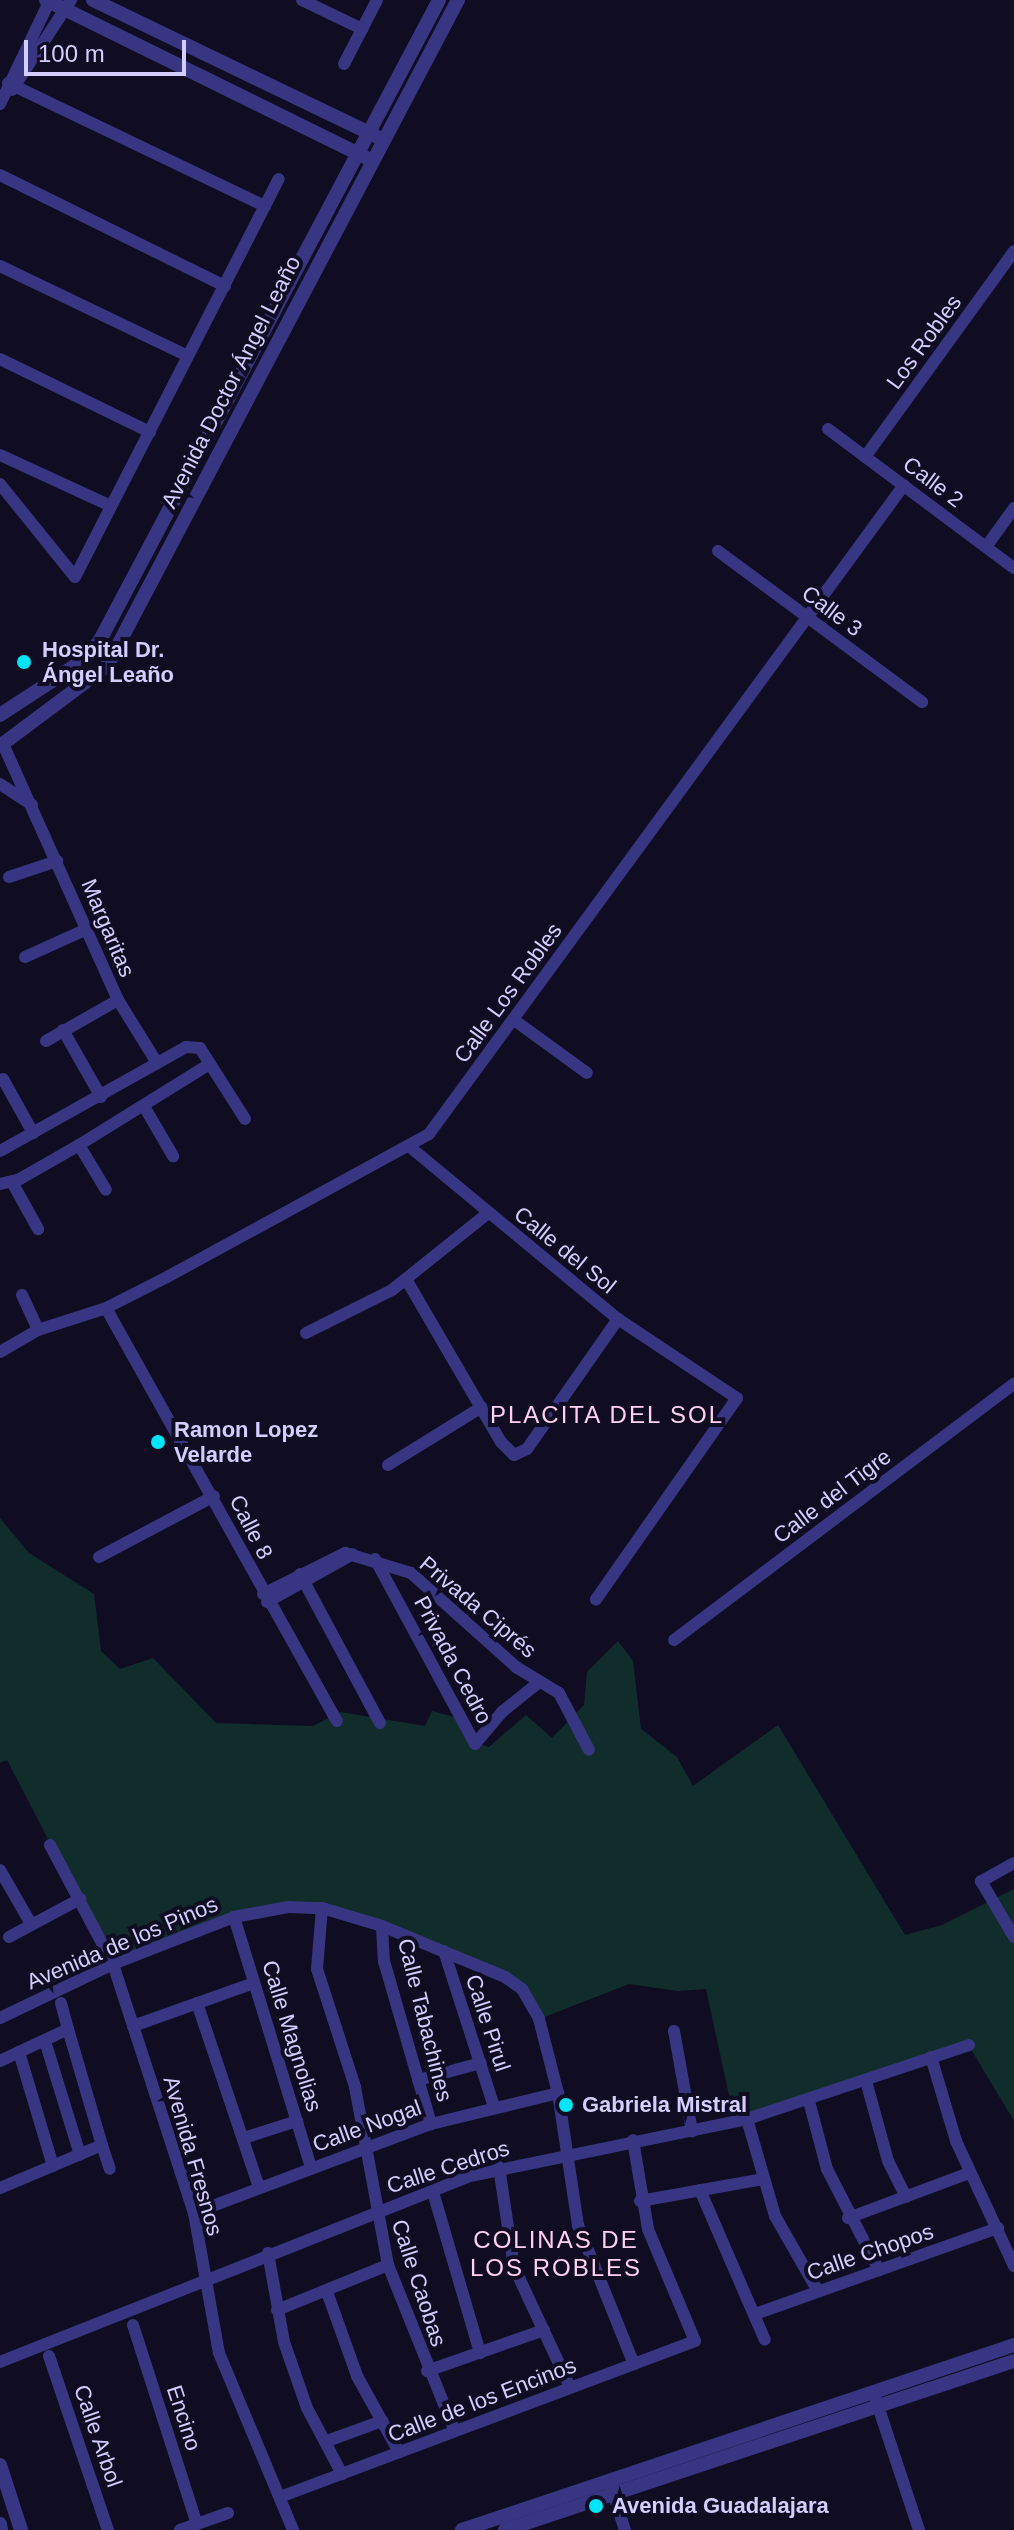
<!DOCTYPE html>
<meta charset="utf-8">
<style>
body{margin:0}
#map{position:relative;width:1014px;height:2530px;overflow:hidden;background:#100d22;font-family:Arial,sans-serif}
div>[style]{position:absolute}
.green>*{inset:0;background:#102d2b}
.minor>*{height:12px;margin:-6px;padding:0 6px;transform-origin:6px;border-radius:6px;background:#383683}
.tertiary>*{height:14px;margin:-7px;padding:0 7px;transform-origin:7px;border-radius:7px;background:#383683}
.dots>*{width:22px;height:22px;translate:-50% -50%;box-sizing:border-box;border:4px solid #100d22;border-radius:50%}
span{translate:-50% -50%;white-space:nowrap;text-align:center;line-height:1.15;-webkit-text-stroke:8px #100d22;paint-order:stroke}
.street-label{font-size:22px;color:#d3ceff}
.poi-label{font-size:22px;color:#d3ceff;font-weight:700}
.left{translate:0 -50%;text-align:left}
.neighbourhood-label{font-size:24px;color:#ffd0ef;letter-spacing:2px}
.scale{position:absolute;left:24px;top:40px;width:162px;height:36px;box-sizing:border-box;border:4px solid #d3ceff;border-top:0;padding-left:10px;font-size:24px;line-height:28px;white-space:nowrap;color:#d3ceff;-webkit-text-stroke:6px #100d22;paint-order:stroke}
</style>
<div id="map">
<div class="green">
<i style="clip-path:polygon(0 1518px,29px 1553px,94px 1594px,101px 1651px,120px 1669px,153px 1658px,216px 1723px,313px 1726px,340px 1712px,425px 1726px,432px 1711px,454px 1717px,471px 1742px,489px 1747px,526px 1715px,552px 1738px,584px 1705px,587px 1672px,618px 1641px,633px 1661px,641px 1729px,677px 1757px,693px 1786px,778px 1725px,905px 1935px,942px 1925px,1014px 1889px,1014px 2121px,969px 2046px,747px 2119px,730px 2100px,706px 1989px,678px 1991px,629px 1984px,539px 2019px,518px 1985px,322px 1908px,234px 1917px,113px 1964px,7px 1760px,0 1763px)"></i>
</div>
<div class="minor">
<i style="left:302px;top:0;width:67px;rotate:25.8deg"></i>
<i style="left:344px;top:64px;width:72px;rotate:-62.7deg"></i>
<i style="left:8px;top:83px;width:285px;rotate:25.6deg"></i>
<i style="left:12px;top:90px;width:108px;rotate:-56.8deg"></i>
<i style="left:0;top:104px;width:115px;rotate:-64.3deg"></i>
<i style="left:0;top:175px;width:251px;rotate:26.3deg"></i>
<i style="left:0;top:266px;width:208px;rotate:25.6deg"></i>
<i style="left:0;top:359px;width:167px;rotate:26deg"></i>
<i style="left:828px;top:429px;width:232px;rotate:36.8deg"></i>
<i style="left:0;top:455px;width:122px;rotate:24.7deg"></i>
<i style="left:865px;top:457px;width:254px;rotate:-54.1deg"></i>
<i style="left:0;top:484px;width:119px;rotate:51.1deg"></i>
<i style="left:75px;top:577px;width:447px;rotate:-62.9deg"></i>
<i style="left:986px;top:547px;width:48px;rotate:-54.3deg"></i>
<i style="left:718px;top:551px;width:254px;rotate:36.5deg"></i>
<i style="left:3px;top:744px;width:281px;rotate:65.8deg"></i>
<i style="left:118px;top:1000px;width:74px;rotate:58.2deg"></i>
<i style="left:0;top:784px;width:38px;rotate:33deg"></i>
<i style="left:9px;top:877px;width:51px;rotate:-18.4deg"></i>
<i style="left:25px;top:957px;width:68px;rotate:-24.3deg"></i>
<i style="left:514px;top:1020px;width:90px;rotate:36deg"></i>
<i style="left:63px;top:1030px;width:77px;rotate:60.4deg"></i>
<i style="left:46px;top:1041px;width:83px;rotate:-29.7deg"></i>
<i style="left:3px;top:1079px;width:62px;rotate:60.9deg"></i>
<i style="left:145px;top:1108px;width:56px;rotate:59.7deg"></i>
<i style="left:79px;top:1145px;width:52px;rotate:59deg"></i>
<i style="left:410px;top:1147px;width:270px;rotate:39.6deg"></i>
<i style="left:618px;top:1319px;width:143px;rotate:33.6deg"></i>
<i style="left:737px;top:1398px;width:246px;rotate:125deg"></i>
<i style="left:0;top:1151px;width:213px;rotate:-29.2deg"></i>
<i style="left:186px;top:1047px;width:14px;rotate:4deg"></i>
<i style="left:200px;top:1048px;width:84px;rotate:57.6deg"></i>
<i style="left:12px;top:1182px;width:54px;rotate:61deg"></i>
<i style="left:0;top:1184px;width:18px;rotate:-13deg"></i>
<i style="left:18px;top:1180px;width:70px;rotate:-29.8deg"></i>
<i style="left:79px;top:1145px;width:152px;rotate:-31.8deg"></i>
<i style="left:406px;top:1279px;width:189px;rotate:59.8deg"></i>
<i style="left:501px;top:1442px;width:18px;rotate:45deg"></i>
<i style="left:514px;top:1455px;width:14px;rotate:-25deg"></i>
<i style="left:527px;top:1449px;width:159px;rotate:-55deg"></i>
<i style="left:22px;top:1295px;width:38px;rotate:65deg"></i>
<i style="left:106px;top:1308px;width:473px;rotate:60.8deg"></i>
<i style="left:306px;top:1333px;width:96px;rotate:-26.6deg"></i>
<i style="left:392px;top:1290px;width:122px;rotate:-38.7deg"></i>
<i style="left:0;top:1352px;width:44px;rotate:-30.1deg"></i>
<i style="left:38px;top:1330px;width:71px;rotate:-17.9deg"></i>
<i style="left:106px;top:1308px;width:68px;rotate:-26.9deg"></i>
<i style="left:167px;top:1277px;width:298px;rotate:-28.6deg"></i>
<i style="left:429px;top:1134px;width:804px;rotate:-53.8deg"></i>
<i style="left:388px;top:1465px;width:110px;rotate:-31.7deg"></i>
<i style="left:99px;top:1557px;width:130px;rotate:-27.9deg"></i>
<i style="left:375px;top:1559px;width:210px;rotate:61.6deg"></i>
<i style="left:475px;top:1744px;width:42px;rotate:-49.8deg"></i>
<i style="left:502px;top:1712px;width:46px;rotate:-38.9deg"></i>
<i style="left:300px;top:1574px;width:169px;rotate:61.8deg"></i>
<i style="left:263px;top:1594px;width:92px;rotate:-26.6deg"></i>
<i style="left:345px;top:1553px;width:69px;rotate:16.9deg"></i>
<i style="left:411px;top:1573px;width:141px;rotate:41.8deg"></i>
<i style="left:516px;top:1667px;width:50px;rotate:31.2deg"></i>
<i style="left:559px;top:1693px;width:64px;rotate:62.2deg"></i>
<i style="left:267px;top:1602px;width:98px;rotate:-29.2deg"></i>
<i style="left:674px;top:1640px;width:426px;rotate:-37deg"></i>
<i style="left:50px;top:1845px;width:135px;rotate:62.1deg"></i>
<i style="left:113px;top:1964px;width:262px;rotate:72deg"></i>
<i style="left:194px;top:2213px;width:142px;rotate:79.9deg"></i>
<i style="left:219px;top:2353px;width:192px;rotate:67.3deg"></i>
<i style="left:1014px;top:1863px;width:38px;rotate:151deg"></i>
<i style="left:981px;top:1881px;width:65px;rotate:59.5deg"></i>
<i style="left:0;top:1870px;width:62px;rotate:60.1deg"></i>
<i style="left:322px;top:1908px;width:61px;rotate:94.7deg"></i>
<i style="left:317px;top:1969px;width:124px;rotate:72.1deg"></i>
<i style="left:355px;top:2087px;width:181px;rotate:79.5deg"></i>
<i style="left:388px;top:2265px;width:177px;rotate:68.1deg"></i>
<i style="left:234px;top:1917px;width:262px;rotate:72.9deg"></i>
<i style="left:382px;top:1926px;width:35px;rotate:87deg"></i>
<i style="left:384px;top:1961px;width:170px;rotate:73.9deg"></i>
<i style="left:9px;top:1937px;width:81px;rotate:-28.2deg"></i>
<i style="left:444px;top:1951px;width:164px;rotate:72.2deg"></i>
<i style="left:61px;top:2003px;width:27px;rotate:75deg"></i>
<i style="left:197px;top:2003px;width:194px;rotate:71.4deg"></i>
<i style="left:0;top:2018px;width:125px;rotate:-25.5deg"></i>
<i style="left:113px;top:1964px;width:130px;rotate:-21.2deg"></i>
<i style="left:234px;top:1917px;width:55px;rotate:-10.5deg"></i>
<i style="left:288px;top:1907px;width:34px;rotate:2deg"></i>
<i style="left:322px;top:1908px;width:63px;rotate:16.7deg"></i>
<i style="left:382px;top:1926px;width:133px;rotate:22.5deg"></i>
<i style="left:505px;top:1977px;width:21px;rotate:35deg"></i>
<i style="left:522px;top:1989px;width:34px;rotate:60deg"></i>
<i style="left:539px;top:2019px;width:76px;rotate:75.6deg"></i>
<i style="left:558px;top:2093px;width:134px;rotate:81.4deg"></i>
<i style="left:578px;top:2225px;width:150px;rotate:68.1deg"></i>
<i style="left:133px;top:2026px;width:128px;rotate:-19.6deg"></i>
<i style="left:674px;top:2031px;width:102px;rotate:79.8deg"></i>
<i style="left:45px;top:2041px;width:119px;rotate:72.9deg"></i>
<i style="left:19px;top:2052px;width:119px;rotate:73.4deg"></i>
<i style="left:931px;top:2057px;width:88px;rotate:73.4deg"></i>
<i style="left:956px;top:2141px;width:138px;rotate:65.1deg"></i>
<i style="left:0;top:2061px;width:75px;rotate:-25.2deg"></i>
<i style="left:68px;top:2029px;width:121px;rotate:73.7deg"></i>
<i style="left:102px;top:2145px;width:111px;rotate:157.1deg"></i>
<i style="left:418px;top:2080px;width:65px;rotate:-15.1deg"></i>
<i style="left:866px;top:2081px;width:83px;rotate:74.6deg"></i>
<i style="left:888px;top:2161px;width:40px;rotate:63.4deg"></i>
<i style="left:809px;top:2101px;width:70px;rotate:75.2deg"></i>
<i style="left:827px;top:2169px;width:114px;rotate:62.8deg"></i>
<i style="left:747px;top:2119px;width:101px;rotate:73.9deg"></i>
<i style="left:775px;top:2216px;width:86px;rotate:60.2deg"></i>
<i style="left:244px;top:2138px;width:56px;rotate:-17.8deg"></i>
<i style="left:102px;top:2145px;width:25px;rotate:72deg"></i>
<i style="left:499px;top:2167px;width:101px;rotate:81.5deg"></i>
<i style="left:514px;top:2267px;width:132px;rotate:65deg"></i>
<i style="left:700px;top:2190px;width:163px;rotate:66.6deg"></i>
<i style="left:433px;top:2192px;width:168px;rotate:73.7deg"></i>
<i style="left:640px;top:2201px;width:126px;rotate:-10.1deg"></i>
<i style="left:194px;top:2213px;width:253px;rotate:-20.6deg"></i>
<i style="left:431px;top:2124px;width:131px;rotate:-13.7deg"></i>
<i style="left:848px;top:2218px;width:129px;rotate:-20.4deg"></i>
<i style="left:268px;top:2253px;width:90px;rotate:79.8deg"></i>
<i style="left:284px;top:2342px;width:70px;rotate:70.8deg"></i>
<i style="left:307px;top:2408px;width:75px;rotate:62.1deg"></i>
<i style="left:327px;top:2292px;width:89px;rotate:70.3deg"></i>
<i style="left:357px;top:2376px;width:87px;rotate:61.1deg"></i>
<i style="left:277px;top:2310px;width:120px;rotate:-22.1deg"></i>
<i style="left:755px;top:2314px;width:258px;rotate:-19.5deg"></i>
<i style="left:133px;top:2325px;width:209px;rotate:72.2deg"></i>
<i style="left:49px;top:2356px;width:184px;rotate:71.3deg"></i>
<i style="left:0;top:2362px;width:505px;rotate:-21.59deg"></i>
<i style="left:470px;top:2176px;width:283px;rotate:-11.6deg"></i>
<i style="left:747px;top:2119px;width:234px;rotate:-18.4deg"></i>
<i style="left:427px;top:2371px;width:124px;rotate:-19.3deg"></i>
<i style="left:876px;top:2400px;width:137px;rotate:71.7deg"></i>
<i style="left:327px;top:2441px;width:59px;rotate:-20deg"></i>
<i style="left:611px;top:2487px;width:45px;rotate:72deg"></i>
<i style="left:280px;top:2497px;width:443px;rotate:-20.6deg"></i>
<i style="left:695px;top:2341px;width:121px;rotate:-112.8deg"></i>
<i style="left:648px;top:2229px;width:90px;rotate:-99.6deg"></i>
<i style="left:180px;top:2530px;width:51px;rotate:-19.5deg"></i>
</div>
<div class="tertiary">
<i style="left:46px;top:0;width:356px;rotate:26.2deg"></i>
<i style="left:93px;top:0;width:314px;rotate:25.7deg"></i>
<i style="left:0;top:715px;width:91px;rotate:-33.3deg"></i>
<i style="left:76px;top:665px;width:33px;rotate:-45deg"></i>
<i style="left:99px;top:642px;width:726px;rotate:-62.09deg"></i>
<i style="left:0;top:746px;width:134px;rotate:-36.8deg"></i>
<i style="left:107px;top:666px;width:753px;rotate:-62.21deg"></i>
<i style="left:0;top:2465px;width:68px;rotate:72.1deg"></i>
<i style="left:0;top:2524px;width:6px;rotate:81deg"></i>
<i style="left:462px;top:2530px;width:582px;rotate:-18.53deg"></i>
<i style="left:505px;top:2530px;width:536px;rotate:-18.37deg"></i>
</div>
<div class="dots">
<i style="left:24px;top:662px;background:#00e5f9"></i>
<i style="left:158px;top:1442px;background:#00e5f9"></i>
<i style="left:566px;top:2105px;background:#00e5f9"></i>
<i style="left:596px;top:2506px;background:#00e5f9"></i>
</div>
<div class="street-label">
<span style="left:924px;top:342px;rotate:-54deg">Los Robles</span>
<span style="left:231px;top:382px;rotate:-63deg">Avenida Doctor Ángel Leaño</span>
<span style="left:933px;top:482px;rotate:37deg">Calle 2</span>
<span style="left:832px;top:611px;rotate:37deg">Calle 3</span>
<span style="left:108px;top:928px;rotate:67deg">Margaritas</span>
<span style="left:508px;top:993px;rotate:-54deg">Calle Los Robles</span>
<span style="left:565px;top:1250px;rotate:39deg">Calle del Sol</span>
<span style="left:832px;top:1496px;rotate:-37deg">Calle del Tigre</span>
<span style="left:251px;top:1527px;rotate:63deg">Calle 8</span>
<span style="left:478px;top:1607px;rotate:40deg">Privada Ciprés</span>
<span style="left:453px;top:1660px;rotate:62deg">Privada Cedro</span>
<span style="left:122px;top:1943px;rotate:-23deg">Avenida de los Pinos</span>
<span style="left:425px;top:2020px;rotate:76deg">Calle Tabachines</span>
<span style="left:488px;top:2023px;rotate:72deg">Calle Pirul</span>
<span style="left:292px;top:2036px;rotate:73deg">Calle Magnolias</span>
<span style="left:367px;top:2126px;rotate:-20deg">Calle Nogal</span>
<span style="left:193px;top:2156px;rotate:74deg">Avenida Fresnos</span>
<span style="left:448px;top:2167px;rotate:-18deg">Calle Cedros</span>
<span style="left:870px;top:2252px;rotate:-19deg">Calle Chopos</span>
<span style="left:419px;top:2283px;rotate:72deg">Calle Caobas</span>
<span style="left:482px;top:2400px;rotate:-21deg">Calle de los Encinos</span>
<span style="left:184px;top:2418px;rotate:72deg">Encino</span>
<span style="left:98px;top:2436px;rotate:71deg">Calle Arbol</span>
</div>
<div class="poi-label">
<span class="left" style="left:42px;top:662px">Hospital Dr.<br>Ángel Leaño</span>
<span class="left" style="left:174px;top:1442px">Ramon Lopez<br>Velarde</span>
<span class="left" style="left:582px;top:2105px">Gabriela Mistral</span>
<span class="left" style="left:612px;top:2506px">Avenida Guadalajara</span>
</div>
<div class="neighbourhood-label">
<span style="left:607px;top:1415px">PLACITA DEL SOL</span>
<span style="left:556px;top:2254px">COLINAS DE<br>LOS ROBLES</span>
</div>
<div class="scale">100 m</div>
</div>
